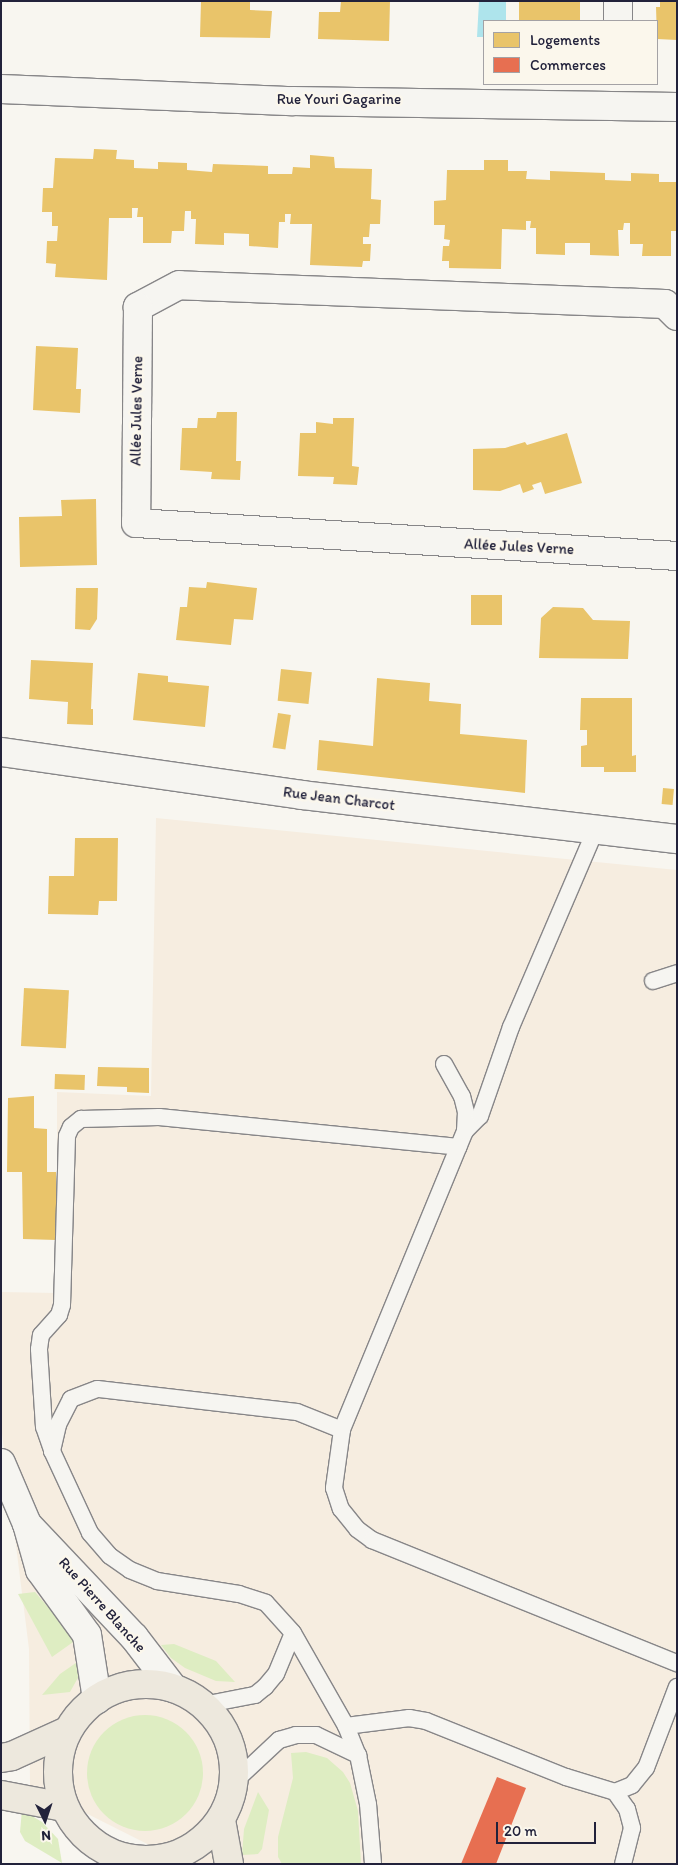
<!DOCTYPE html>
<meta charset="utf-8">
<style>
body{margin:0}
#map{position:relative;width:678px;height:1865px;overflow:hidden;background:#f8f6f0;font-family:Itim,sans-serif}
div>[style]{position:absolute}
.built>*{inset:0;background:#f6ede0}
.green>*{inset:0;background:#deedc2}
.round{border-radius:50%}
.water>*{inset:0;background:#aee4ec}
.homes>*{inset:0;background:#e9c46a;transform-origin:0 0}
.shops>*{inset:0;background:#e76f51}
.roads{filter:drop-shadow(1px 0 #878688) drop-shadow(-1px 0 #878688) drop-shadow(0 1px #878688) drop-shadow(0 -1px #878688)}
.service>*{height:16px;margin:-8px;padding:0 8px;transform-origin:8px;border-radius:8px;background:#f6f5f1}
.minor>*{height:28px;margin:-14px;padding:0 14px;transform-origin:14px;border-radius:14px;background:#f6f5f1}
.primary>*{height:28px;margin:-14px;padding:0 14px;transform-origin:14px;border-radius:14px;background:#ede8dd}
.primary>.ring{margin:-14px;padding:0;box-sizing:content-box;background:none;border:28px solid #ede8dd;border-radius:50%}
span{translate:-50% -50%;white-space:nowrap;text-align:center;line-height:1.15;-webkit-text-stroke:5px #fbf7ec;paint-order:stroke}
.street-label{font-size:15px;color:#22223b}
.frame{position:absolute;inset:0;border:2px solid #22223b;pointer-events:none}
.legend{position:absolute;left:483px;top:20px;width:175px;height:65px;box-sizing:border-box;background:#fbf7ec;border:1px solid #a4a2a5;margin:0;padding:6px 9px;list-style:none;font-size:15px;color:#22223b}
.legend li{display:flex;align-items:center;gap:10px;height:25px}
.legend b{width:25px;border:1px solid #a4a2a5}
.north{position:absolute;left:20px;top:1795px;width:50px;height:50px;-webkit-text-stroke:4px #fbf7ec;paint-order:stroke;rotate:176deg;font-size:14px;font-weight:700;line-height:20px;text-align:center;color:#22223b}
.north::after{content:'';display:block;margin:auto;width:18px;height:22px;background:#22223b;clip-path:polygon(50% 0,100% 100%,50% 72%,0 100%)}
.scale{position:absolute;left:496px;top:1822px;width:100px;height:22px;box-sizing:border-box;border:2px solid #22223b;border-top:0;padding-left:6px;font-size:15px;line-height:18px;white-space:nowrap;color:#22223b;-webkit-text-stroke:4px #fbf7ec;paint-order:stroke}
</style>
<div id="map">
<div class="built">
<i style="clip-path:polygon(156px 818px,677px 870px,677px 1864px,187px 1864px,30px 1785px,29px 1649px,1px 1426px,1px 1292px,57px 1293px,57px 1092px,151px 1096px)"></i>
</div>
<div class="green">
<i style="clip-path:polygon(35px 1592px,76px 1640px,52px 1657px,18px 1594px)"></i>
<i style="clip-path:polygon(174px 1644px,216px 1661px,235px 1682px,216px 1681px,185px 1668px,171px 1658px,161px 1645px)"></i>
<i style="clip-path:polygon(83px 1658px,79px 1676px,70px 1692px,42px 1695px,60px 1674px)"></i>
<i class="round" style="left:87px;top:1715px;width:116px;height:116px"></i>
<i style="clip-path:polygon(306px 1752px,327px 1758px,343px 1772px,350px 1783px,358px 1811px,361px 1864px,282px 1864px,278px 1857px,278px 1837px,293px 1778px,291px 1753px)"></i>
<i style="clip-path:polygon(258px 1792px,269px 1810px,262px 1849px,258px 1854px,242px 1855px,244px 1829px)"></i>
<i style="clip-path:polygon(22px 1810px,42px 1822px,58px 1839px,62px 1863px,25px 1841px,20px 1832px)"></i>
</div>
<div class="water">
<i style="clip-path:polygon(479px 1px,506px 1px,506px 21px,484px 21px,484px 37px,477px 37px)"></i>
</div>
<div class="homes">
<i style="clip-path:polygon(201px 1px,250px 1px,250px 10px,272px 11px,270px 38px,200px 37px)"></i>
<i style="clip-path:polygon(341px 1px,390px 1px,389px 41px,318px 39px,319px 12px,340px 12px)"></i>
<i style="left:519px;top:1px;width:61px;height:20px"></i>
<i style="clip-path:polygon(660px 1px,677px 1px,677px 40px,657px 39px,656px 7px,660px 7px)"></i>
<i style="clip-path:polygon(94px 149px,117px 150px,116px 159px,134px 160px,134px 168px,158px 169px,158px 162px,187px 163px,187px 170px,212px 172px,213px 164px,268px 166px,268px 174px,292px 174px,293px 167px,310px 168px,310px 155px,334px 157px,335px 168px,372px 169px,371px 199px,381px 200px,380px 224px,370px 224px,369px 237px,363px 237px,363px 244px,371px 244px,370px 261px,363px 261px,362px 267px,310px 265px,312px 224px,290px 224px,291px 214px,285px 214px,285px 222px,279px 222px,278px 248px,249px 246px,249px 234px,224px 233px,224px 245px,195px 244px,196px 219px,191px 219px,191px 211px,185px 211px,184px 231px,172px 231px,171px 243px,143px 243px,143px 217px,137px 217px,138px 208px,132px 208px,132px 218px,109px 218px,107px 280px,55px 277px,56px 264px,46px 263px,47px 241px,57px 241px,58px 226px,52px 226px,52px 212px,42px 212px,43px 188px,53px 188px,55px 158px,93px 159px)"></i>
<i style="clip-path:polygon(484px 160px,508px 160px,508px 171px,527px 171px,526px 179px,550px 180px,550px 171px,605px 173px,605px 180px,631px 181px,631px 173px,659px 174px,659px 182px,677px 182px,677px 231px,671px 231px,671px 256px,642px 256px,643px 244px,630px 244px,630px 223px,624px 223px,623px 230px,618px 230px,619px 256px,590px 255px,590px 243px,565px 243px,565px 255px,536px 254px,536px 228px,530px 228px,531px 221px,526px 221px,526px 230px,502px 229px,501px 269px,449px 268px,449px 261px,442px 261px,443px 246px,449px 246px,450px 240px,444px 239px,445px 225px,434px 225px,434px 201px,446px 200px,447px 170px,484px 170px)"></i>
<i style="clip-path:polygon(36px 346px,78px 348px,76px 389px,81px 389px,80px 413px,33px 410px)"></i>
<i style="clip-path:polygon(217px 412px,237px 412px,236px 461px,241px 461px,240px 480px,211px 479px,212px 472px,180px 470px,182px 428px,197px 428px,198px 418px,216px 418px)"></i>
<i style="clip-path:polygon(333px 418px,354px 418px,352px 466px,359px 467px,357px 485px,333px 484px,334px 477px,298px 476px,300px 433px,316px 433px,316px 422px,333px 424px)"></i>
<i style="clip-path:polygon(567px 433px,582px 483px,545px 494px,541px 482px,532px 485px,534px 489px,523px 493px,520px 484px,500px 491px,473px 490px,473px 449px,505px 448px,525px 442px,527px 445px)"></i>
<i style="clip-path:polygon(96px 499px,97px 565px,20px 567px,19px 517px,62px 516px,61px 500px)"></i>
<i style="clip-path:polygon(207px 582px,257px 588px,253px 620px,234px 619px,231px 645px,176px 640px,180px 607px,187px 607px,189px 587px,206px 588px)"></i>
<i style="clip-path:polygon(76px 588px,98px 588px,97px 619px,90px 630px,75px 629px)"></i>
<i style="left:471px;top:595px;width:31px;height:30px"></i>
<i style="clip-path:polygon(553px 607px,583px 608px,593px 620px,630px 621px,628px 659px,539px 658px,541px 618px)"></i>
<i style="clip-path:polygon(31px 660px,93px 663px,91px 709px,93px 709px,93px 725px,67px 724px,68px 702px,29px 699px)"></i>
<i style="left:281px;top:669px;width:31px;height:32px;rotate:6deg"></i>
<i style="clip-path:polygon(138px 673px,168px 676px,168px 682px,209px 686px,205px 727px,133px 720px)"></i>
<i style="clip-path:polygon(377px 678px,430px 683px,429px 701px,461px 704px,460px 734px,527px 740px,525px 793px,317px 770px,319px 740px,373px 746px)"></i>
<i style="clip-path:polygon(581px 698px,632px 698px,632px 756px,636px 755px,636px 772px,604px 772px,604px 767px,581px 767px,581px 746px,587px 745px,587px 730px,580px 730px)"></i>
<i style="left:278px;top:713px;width:13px;height:35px;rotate:9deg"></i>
<i style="left:663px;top:788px;width:11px;height:16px;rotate:5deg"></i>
<i style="clip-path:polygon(75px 838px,118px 838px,117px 901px,99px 901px,98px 915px,48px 914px,49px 876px,74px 876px)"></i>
<i style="left:24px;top:988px;width:45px;height:58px;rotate:3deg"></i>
<i style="clip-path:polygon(98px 1067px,149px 1068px,149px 1093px,127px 1092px,127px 1087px,97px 1086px)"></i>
<i style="left:55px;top:1074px;width:30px;height:15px;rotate:2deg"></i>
<i style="clip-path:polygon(34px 1096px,34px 1128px,47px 1129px,47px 1172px,56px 1172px,56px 1240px,23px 1239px,22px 1172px,7px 1172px,8px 1098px)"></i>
</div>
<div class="shops">
<i style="clip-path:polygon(497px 1777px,526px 1788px,496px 1864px,461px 1864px)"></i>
</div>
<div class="roads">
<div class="service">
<i style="left:653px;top:981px;width:25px;rotate:-18deg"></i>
<i style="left:444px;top:1064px;width:37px;rotate:61deg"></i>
<i style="left:462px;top:1096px;width:16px;rotate:76deg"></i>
<i style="left:466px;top:1112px;width:19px;rotate:93deg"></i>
<i style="left:465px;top:1131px;width:323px;rotate:112.4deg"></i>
<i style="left:342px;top:1430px;width:59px;rotate:97.9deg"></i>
<i style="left:334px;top:1488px;width:22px;rotate:72deg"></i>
<i style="left:341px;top:1509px;width:26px;rotate:51deg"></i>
<i style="left:357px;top:1529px;width:19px;rotate:36deg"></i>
<i style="left:372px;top:1540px;width:329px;rotate:22deg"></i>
<i style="left:465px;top:1131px;width:21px;rotate:-45deg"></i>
<i style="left:480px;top:1116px;width:94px;rotate:-70.8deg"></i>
<i style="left:511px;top:1027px;width:213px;rotate:-66.8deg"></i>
<i style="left:342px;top:1430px;width:48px;rotate:-158.2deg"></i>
<i style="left:297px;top:1412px;width:201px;rotate:-173.4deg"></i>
<i style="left:97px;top:1389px;width:28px;rotate:159deg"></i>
<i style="left:71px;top:1399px;width:29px;rotate:117deg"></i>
<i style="left:58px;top:1425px;width:27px;rotate:103deg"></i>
<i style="left:52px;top:1451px;width:90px;rotate:65.1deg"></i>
<i style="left:90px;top:1533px;width:30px;rotate:49deg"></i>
<i style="left:110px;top:1556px;width:24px;rotate:35deg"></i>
<i style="left:130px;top:1570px;width:29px;rotate:22deg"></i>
<i style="left:157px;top:1581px;width:83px;rotate:9deg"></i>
<i style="left:239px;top:1594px;width:28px;rotate:18deg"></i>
<i style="left:266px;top:1603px;width:40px;rotate:48deg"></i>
<i style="left:293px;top:1633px;width:107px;rotate:60.3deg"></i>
<i style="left:346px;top:1726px;width:31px;rotate:68deg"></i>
<i style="left:358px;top:1755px;width:50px;rotate:78.5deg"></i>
<i style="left:368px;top:1804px;width:60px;rotate:85.2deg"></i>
<i style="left:52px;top:1450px;width:24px;rotate:-109deg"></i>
<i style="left:44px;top:1427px;width:78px;rotate:-93.7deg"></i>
<i style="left:39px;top:1349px;width:14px;rotate:-82deg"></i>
<i style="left:41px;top:1335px;width:27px;rotate:-48deg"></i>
<i style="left:59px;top:1315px;width:10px;rotate:-73deg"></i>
<i style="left:62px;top:1305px;width:169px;rotate:-88.3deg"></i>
<i style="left:67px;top:1136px;width:10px;rotate:-66deg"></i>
<i style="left:71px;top:1127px;width:13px;rotate:-39deg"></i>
<i style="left:81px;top:1119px;width:78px;rotate:-1.5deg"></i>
<i style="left:159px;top:1117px;width:301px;rotate:5.7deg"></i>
<i style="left:203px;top:1705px;width:53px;rotate:-10.9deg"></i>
<i style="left:255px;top:1695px;width:13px;rotate:-39deg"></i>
<i style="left:265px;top:1687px;width:17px;rotate:-50deg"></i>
<i style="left:276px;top:1674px;width:44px;rotate:-67.5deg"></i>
<i style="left:346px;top:1726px;width:64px;rotate:-7.2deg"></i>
<i style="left:409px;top:1718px;width:17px;rotate:10deg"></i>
<i style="left:426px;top:1721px;width:151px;rotate:21.8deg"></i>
<i style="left:566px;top:1777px;width:51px;rotate:17deg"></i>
<i style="left:615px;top:1792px;width:18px;rotate:-22deg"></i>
<i style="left:632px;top:1785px;width:22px;rotate:-51deg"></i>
<i style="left:646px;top:1768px;width:87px;rotate:-69.1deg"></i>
<i style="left:234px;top:1782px;width:62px;rotate:-43deg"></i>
<i style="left:279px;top:1740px;width:18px;rotate:-16deg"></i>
<i style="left:296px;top:1735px;width:20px"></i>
<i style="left:316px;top:1735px;width:47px;rotate:25.5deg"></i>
<i style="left:615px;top:1792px;width:21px;rotate:55deg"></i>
<i style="left:627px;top:1809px;width:20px;rotate:75deg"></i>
<i style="left:632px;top:1828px;width:37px;rotate:104deg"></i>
</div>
<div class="minor">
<i style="left:618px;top:21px;width:20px;rotate:-90deg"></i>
<i style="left:1px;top:89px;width:292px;rotate:2.4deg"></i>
<i style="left:293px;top:101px;width:384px;rotate:0.9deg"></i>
<i style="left:677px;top:316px;width:17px;rotate:-135deg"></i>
<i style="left:665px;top:304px;width:486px;rotate:-177.8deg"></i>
<i style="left:179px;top:285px;width:47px;rotate:151.8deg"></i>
<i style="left:138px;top:307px;width:216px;rotate:90.5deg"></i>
<i style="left:136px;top:523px;width:542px;rotate:3.49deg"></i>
<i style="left:1px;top:752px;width:304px;rotate:8.1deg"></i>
<i style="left:302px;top:795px;width:378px;rotate:6.7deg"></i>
<i style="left:1px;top:1463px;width:66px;rotate:66.9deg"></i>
<i style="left:27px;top:1524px;width:48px;rotate:74.2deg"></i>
<i style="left:40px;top:1570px;width:80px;rotate:54.1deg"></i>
<i style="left:87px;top:1635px;width:65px;rotate:81.1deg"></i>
<i style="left:27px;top:1524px;width:156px;rotate:46.6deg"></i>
<i style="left:134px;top:1637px;width:64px;rotate:52.6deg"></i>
</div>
<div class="primary">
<i class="ring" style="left:58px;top:1684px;width:148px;height:148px"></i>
<i style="left:1px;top:1758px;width:11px;rotate:-10deg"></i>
<i style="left:12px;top:1756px;width:60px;rotate:-24.4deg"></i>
<i style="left:1px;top:1795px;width:64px;rotate:10.8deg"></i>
<i style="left:221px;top:1820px;width:45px;rotate:79.7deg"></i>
</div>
</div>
<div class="street-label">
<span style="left:339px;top:100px">Rue Youri Gagarine</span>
<span style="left:137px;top:411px;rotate:-89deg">Allée Jules Verne</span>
<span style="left:519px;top:547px;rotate:3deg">Allée Jules Verne</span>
<span style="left:339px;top:799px;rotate:7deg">Rue Jean Charcot</span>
<span style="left:102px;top:1605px;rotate:48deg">Rue Pierre Blanche</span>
</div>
<div class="frame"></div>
<ul class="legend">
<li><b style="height:14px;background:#e9c46a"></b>Logements</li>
<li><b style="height:14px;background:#e76f51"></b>Commerces</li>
</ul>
<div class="north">N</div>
<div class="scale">20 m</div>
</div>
